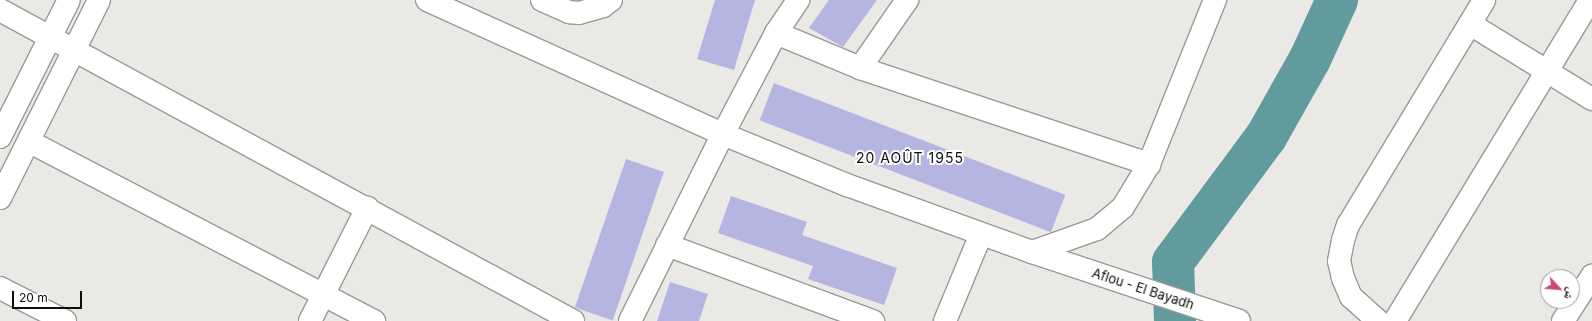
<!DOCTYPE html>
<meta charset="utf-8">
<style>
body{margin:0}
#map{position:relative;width:1592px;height:321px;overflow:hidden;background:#ebe9e6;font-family:Inter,"Noto Naskh Arabic",sans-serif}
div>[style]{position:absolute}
.river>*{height:42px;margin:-21px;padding:0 21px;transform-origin:21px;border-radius:21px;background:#619b9e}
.building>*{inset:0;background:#b4b6e1;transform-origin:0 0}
.roads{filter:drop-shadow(1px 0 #9a9996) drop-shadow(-1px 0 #9a9996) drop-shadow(0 1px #9a9996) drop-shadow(0 -1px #9a9996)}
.street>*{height:22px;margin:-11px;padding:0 11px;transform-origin:11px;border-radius:11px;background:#fff}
.primary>*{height:22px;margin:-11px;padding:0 11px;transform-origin:11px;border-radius:11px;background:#fff}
span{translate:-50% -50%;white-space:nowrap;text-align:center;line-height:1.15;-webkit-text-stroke:4px #fff;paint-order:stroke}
.street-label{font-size:13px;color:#0c0c0b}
.neighbourhood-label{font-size:14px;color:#0c0c0b;letter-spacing:1px}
.north{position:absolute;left:1540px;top:269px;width:40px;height:40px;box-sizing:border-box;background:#fff;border:1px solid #9e9e9d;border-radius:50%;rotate:116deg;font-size:11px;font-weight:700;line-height:16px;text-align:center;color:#0c0c0b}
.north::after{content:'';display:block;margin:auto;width:14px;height:18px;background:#d04579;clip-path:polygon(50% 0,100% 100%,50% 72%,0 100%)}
.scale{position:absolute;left:12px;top:291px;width:70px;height:18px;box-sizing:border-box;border:2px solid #0c0c0b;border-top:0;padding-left:5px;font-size:12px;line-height:14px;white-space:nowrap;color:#0c0c0b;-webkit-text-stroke:3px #fff;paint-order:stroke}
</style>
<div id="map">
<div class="river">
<i style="left:1175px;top:321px;width:59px;rotate:-91.9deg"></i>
<i style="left:1173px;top:262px;width:156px;rotate:-53.4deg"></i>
<i style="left:1266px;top:137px;width:90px;rotate:-60.6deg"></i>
<i style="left:1310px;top:59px;width:65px;rotate:-65.4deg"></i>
</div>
<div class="building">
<i style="clip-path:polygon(715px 0,755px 0,734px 70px,697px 59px)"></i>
<i style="clip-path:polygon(829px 0,877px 0,843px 47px,809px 28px)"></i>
<i style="left:774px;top:83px;width:312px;height:40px;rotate:21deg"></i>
<i style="left:626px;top:159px;width:40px;height:157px;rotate:19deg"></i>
<i style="clip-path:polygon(731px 196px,807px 222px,802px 235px,897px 268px,884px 305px,808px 279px,813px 266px,718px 233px)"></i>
<i style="clip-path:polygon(670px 282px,708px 294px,699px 321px,657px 321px)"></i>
</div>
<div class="roads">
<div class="street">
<i style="left:542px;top:0;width:30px;rotate:24deg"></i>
<i style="left:569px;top:12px;width:10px;rotate:6deg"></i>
<i style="left:579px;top:13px;width:25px;rotate:-16deg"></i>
<i style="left:603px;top:6px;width:10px;rotate:-37deg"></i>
<i style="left:0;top:10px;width:652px;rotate:28.49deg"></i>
<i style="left:1470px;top:24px;width:143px;rotate:31.6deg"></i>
<i style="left:776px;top:33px;width:91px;rotate:22.6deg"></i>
<i style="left:860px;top:68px;width:305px;rotate:18.4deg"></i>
<i style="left:860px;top:68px;width:83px;rotate:-55.3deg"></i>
<i style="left:0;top:137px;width:153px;rotate:-63.3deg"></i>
<i style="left:30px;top:142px;width:388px;rotate:27.5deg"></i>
<i style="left:0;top:198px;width:221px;rotate:-63.4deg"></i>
<i style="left:667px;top:245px;width:220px;rotate:20.3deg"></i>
<i style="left:1032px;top:252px;width:69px;rotate:-19.5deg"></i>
<i style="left:1097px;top:229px;width:34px;rotate:-40deg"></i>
<i style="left:1123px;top:207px;width:50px;rotate:-58.8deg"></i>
<i style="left:1149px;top:164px;width:177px;rotate:-68.1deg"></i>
<i style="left:0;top:288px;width:73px;rotate:26.9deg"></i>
<i style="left:310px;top:321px;width:127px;rotate:-63.2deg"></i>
<i style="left:630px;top:321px;width:209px;rotate:-63.6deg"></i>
<i style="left:723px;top:134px;width:114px;rotate:-62.3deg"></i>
<i style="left:776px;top:33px;width:40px;rotate:-56deg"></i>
<i style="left:945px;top:321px;width:94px;rotate:-67.5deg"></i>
<i style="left:1378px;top:321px;width:36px;rotate:-138deg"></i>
<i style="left:1351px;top:297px;width:21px;rotate:-113deg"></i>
<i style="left:1343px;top:278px;width:17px;rotate:-103deg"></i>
<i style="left:1339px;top:261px;width:21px;rotate:-79deg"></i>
<i style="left:1343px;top:240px;width:16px;rotate:-72deg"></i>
<i style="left:1348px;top:225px;width:263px;rotate:-58.8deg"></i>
<i style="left:1395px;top:321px;width:376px;rotate:-58.7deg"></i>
<i style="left:1563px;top:321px;width:54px;rotate:-57.2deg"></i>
</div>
<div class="primary">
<i style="left:427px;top:0;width:325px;rotate:24.4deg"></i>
<i style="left:723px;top:134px;width:134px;rotate:22.4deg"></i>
<i style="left:847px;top:185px;width:197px;rotate:19.9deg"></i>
<i style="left:1032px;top:252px;width:218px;rotate:18.4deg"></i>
</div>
</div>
<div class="street-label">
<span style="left:1143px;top:289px;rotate:18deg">Aflou - El Bayadh</span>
</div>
<div class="neighbourhood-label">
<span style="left:910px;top:158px">20 AOÛT 1955</span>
</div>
<div class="north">ش</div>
<div class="scale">20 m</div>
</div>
